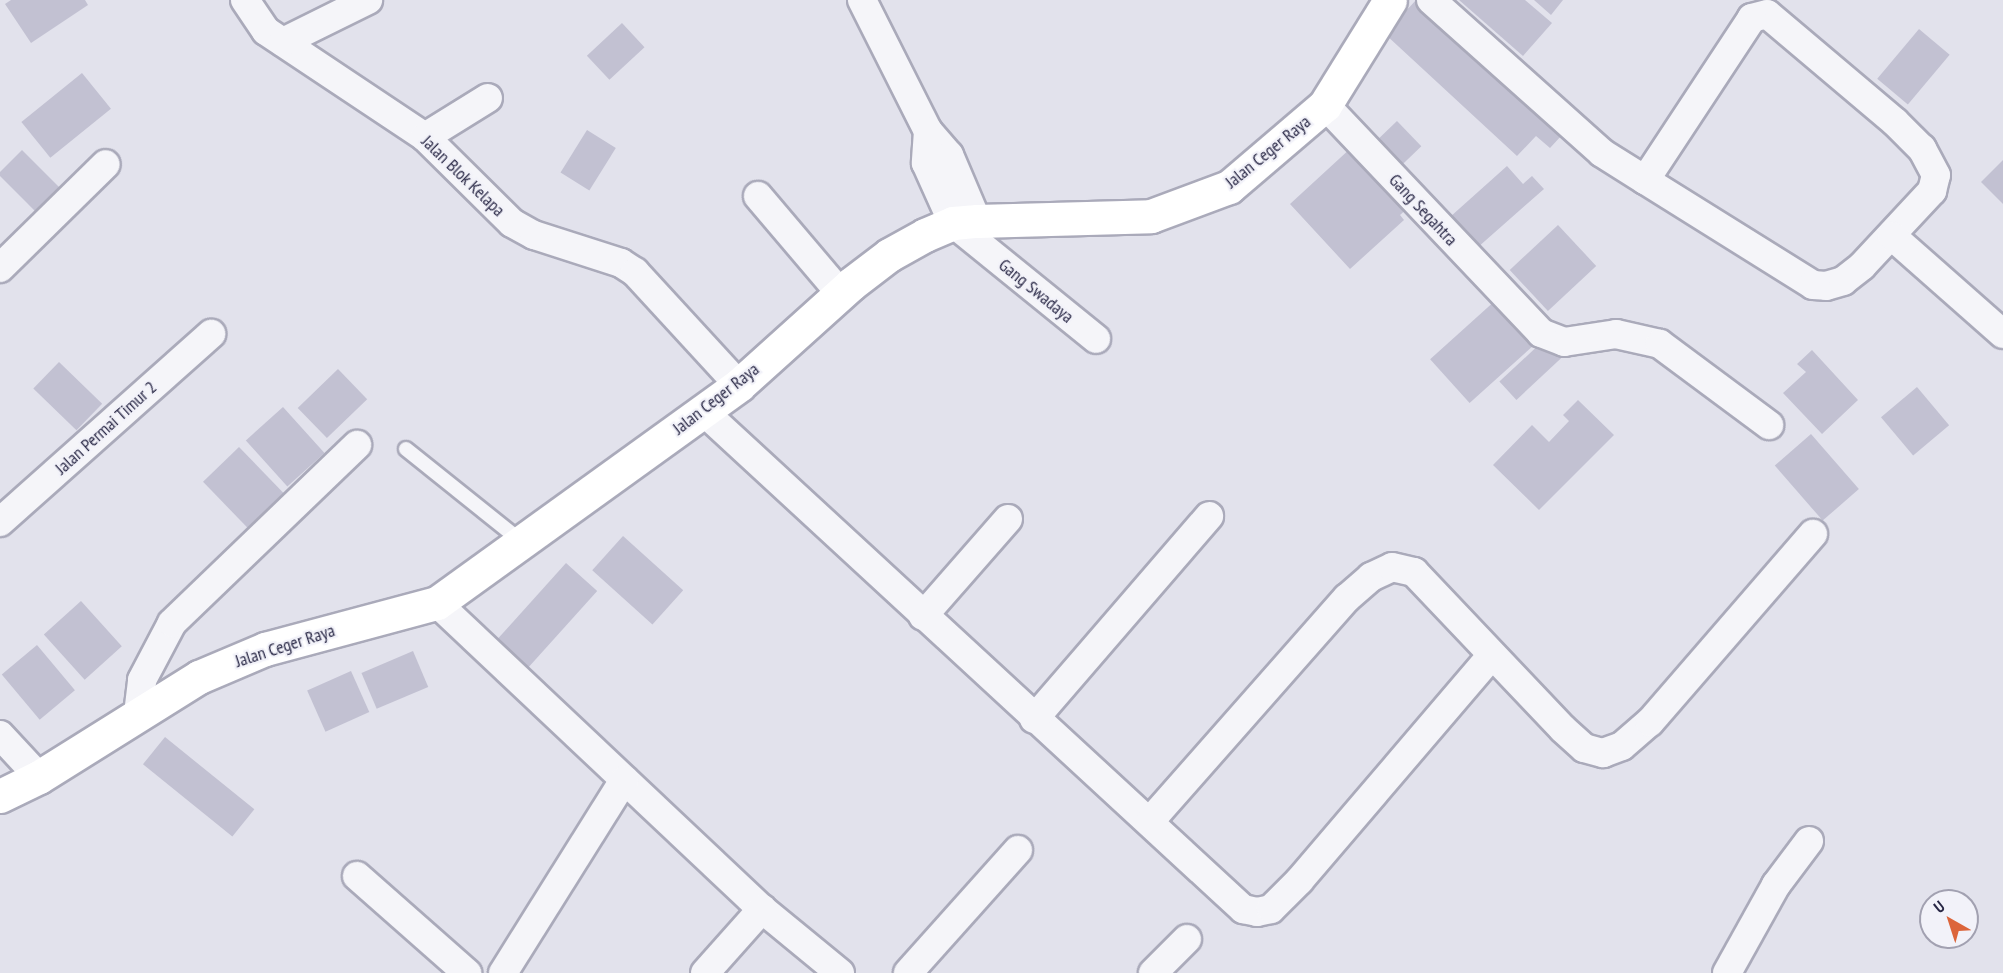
<!DOCTYPE html>
<style>
body{margin:0}
#map{position:relative;width:2003px;height:973px;overflow:hidden;background:#e2e2ec;font-family:"PT Sans Narrow",sans-serif}
div>[style]{position:absolute}
.building>*{inset:0;background:#c2c1d2;transform-origin:0 0}
.roads{filter:drop-shadow(2px 0 #aaaaba) drop-shadow(-2px 0 #aaaaba) drop-shadow(0 2px #aaaaba) drop-shadow(0 -2px #aaaaba)}
.lane>*{height:14px;margin:-7px;padding:0 7px;transform-origin:7px;border-radius:7px;background:#f5f5f9}
.street>*{height:28px;margin:-14px;padding:0 14px;transform-origin:14px;border-radius:14px;background:#f5f5f9}
.secondary>*{height:33px;margin:-16.5px;padding:0 16.5px;transform-origin:16.5px;border-radius:16.5px;background:#fff}
span{translate:-50% -50%;white-space:nowrap;text-align:center;line-height:1.15;-webkit-text-stroke:4.5px #f2f2f9;paint-order:stroke}
.street-label{font-size:18px;color:#292846}
.north{position:absolute;left:1919px;top:889px;width:60px;height:60px;box-sizing:border-box;background:#f2f2f9;border:2px solid #a2a1b1;border-radius:50%;rotate:321deg;font-size:16px;font-weight:700;line-height:24px;text-align:center;color:#292846}
.north::after{content:'';display:block;margin:auto;width:21px;height:27px;background:#dc653b;clip-path:polygon(50% 0,100% 100%,50% 72%,0 100%)}
</style>
<div id="map">
<div class="building">
<i style="clip-path:polygon(11px 0,85px 0,88px 5px,31px 43px,5px 4px)"></i>
<i style="clip-path:polygon(1416px 0,1562px 135px,1550px 148px,1536px 136px,1517px 156px,1385px 34px)"></i>
<i style="clip-path:polygon(1459px 0,1525px 0,1552px 23px,1523px 56px)"></i>
<i style="clip-path:polygon(1534px 0,1563px 0,1551px 15px)"></i>
<i style="left:622px;top:23px;width:33px;height:48px;rotate:47deg"></i>
<i style="left:1919px;top:29px;width:40px;height:65px;rotate:40deg"></i>
<i style="left:82px;top:73px;width:46px;height:78px;rotate:51deg"></i>
<i style="left:1397px;top:121px;width:35px;height:35px;rotate:46deg"></i>
<i style="left:587px;top:130px;width:34px;height:50px;rotate:32deg"></i>
<i style="clip-path:polygon(1352px 147px,1409px 207px,1400px 215px,1404px 220px,1350px 269px,1290px 204px)"></i>
<i style="left:22px;top:150px;width:64px;height:34px;rotate:45deg"></i>
<i style="clip-path:polygon(2003px 160px,2003px 204px,1981px 182px)"></i>
<i style="clip-path:polygon(1507px 166px,1523px 184px,1532px 176px,1544px 189px,1477px 248px,1450px 217px)"></i>
<i style="left:1558px;top:225px;width:56px;height:66px;rotate:47deg"></i>
<i style="left:1497px;top:299px;width:59px;height:90px;rotate:48deg"></i>
<i style="left:1544px;top:340px;width:25px;height:61px;rotate:47deg"></i>
<i style="clip-path:polygon(1812px 350px,1858px 400px,1822px 434px,1783px 393px,1806px 372px,1797px 364px)"></i>
<i style="left:59px;top:362px;width:60px;height:37px;rotate:44deg"></i>
<i style="left:338px;top:369px;width:42px;height:56px;rotate:46deg"></i>
<i style="left:1917px;top:387px;width:50px;height:47px;rotate:50deg"></i>
<i style="clip-path:polygon(1578px 400px,1614px 435px,1539px 510px,1493px 465px,1532px 425px,1549px 442px,1569px 421px,1563px 415px)"></i>
<i style="left:283px;top:407px;width:62px;height:50px;rotate:48deg"></i>
<i style="left:1811px;top:434px;width:73px;height:48px;rotate:49deg"></i>
<i style="left:239px;top:447px;width:64px;height:50px;rotate:46deg"></i>
<i style="left:623px;top:536px;width:81px;height:46px;rotate:42deg"></i>
<i style="left:566px;top:563px;width:42px;height:107px;rotate:42deg"></i>
<i style="left:81px;top:601px;width:61px;height:50px;rotate:48deg"></i>
<i style="left:37px;top:645px;width:59px;height:46px;rotate:50deg"></i>
<i style="left:413px;top:651px;width:39px;height:56px;rotate:67deg"></i>
<i style="left:351px;top:671px;width:45px;height:48px;rotate:66deg"></i>
<i style="left:165px;top:737px;width:115px;height:35px;rotate:39deg"></i>
</div>
<div class="roads">
<div class="lane">
<i style="left:406px;top:449px;width:149px;rotate:38.7deg"></i>
</div>
<div class="street">
<i style="left:245px;top:0;width:37px;rotate:56deg"></i>
<i style="left:266px;top:31px;width:191px;rotate:33.7deg"></i>
<i style="left:425px;top:137px;width:122px;rotate:44.7deg"></i>
<i style="left:512px;top:223px;width:25px;rotate:29deg"></i>
<i style="left:534px;top:235px;width:91px;rotate:17.8deg"></i>
<i style="left:621px;top:263px;width:17px;rotate:33deg"></i>
<i style="left:635px;top:272px;width:154px;rotate:47.4deg"></i>
<i style="left:862px;top:0;width:147px;rotate:63.3deg"></i>
<i style="left:928px;top:131px;width:32px;rotate:49deg"></i>
<i style="left:949px;top:155px;width:72px;rotate:67deg"></i>
<i style="left:1431px;top:0;width:229px;rotate:41.8deg"></i>
<i style="left:1602px;top:153px;width:51px;rotate:32.1deg"></i>
<i style="left:1645px;top:180px;width:198px;rotate:32deg"></i>
<i style="left:1813px;top:285px;width:13px;rotate:4deg"></i>
<i style="left:1826px;top:286px;width:18px;rotate:-16deg"></i>
<i style="left:1843px;top:281px;width:24px;rotate:-38deg"></i>
<i style="left:1862px;top:266px;width:103px;rotate:-47deg"></i>
<i style="left:1932px;top:191px;width:16px;rotate:-76deg"></i>
<i style="left:1936px;top:175px;width:30px;rotate:-118deg"></i>
<i style="left:1922px;top:149px;width:38px;rotate:-135deg"></i>
<i style="left:1895px;top:122px;width:167px;rotate:-139.8deg"></i>
<i style="left:1767px;top:14px;width:16px;rotate:165deg"></i>
<i style="left:1752px;top:18px;width:194px;rotate:123.4deg"></i>
<i style="left:283px;top:42px;width:95px;rotate:-26.3deg"></i>
<i style="left:1325px;top:105px;width:314px;rotate:46.5deg"></i>
<i style="left:1541px;top:333px;width:25px;rotate:21deg"></i>
<i style="left:1564px;top:342px;width:53px;rotate:-8.7deg"></i>
<i style="left:1616px;top:334px;width:45px;rotate:12.8deg"></i>
<i style="left:1660px;top:344px;width:136px;rotate:36.6deg"></i>
<i style="left:928px;top:131px;width:32px;rotate:94deg"></i>
<i style="left:926px;top:163px;width:66px;rotate:65.8deg"></i>
<i style="left:953px;top:223px;width:184px;rotate:39deg"></i>
<i style="left:425px;top:137px;width:74px;rotate:-31.8deg"></i>
<i style="left:758px;top:196px;width:128px;rotate:49.7deg"></i>
<i style="left:1892px;top:236px;width:148px;rotate:41.4deg"></i>
<i style="left:0;top:268px;width:148px;rotate:-44.5deg"></i>
<i style="left:703px;top:411px;width:735px;rotate:42.68deg"></i>
<i style="left:1243px;top:909px;width:14px;rotate:12deg"></i>
<i style="left:1257px;top:912px;width:14px;rotate:-12deg"></i>
<i style="left:1271px;top:909px;width:40px;rotate:-45deg"></i>
<i style="left:1299px;top:881px;width:296px;rotate:-49.5deg"></i>
<i style="left:0;top:522px;width:283px;rotate:-41.7deg"></i>
<i style="left:437px;top:603px;width:446px;rotate:43.3deg"></i>
<i style="left:762px;top:909px;width:101px;rotate:39.4deg"></i>
<i style="left:923px;top:616px;width:129px;rotate:-48.8deg"></i>
<i style="left:138px;top:714px;width:34px;rotate:-83deg"></i>
<i style="left:142px;top:680px;width:64px;rotate:-62.2deg"></i>
<i style="left:172px;top:623px;width:257px;rotate:-43.9deg"></i>
<i style="left:1034px;top:719px;width:268px;rotate:-49.2deg"></i>
<i style="left:0;top:735px;width:57px;rotate:47.1deg"></i>
<i style="left:1151px;top:820px;width:296px;rotate:-48.6deg"></i>
<i style="left:1347px;top:598px;width:32px;rotate:-41deg"></i>
<i style="left:1371px;top:577px;width:23px;rotate:-25deg"></i>
<i style="left:1392px;top:567px;width:23px;rotate:13deg"></i>
<i style="left:1414px;top:572px;width:216px;rotate:46.5deg"></i>
<i style="left:1563px;top:729px;width:28px;rotate:42deg"></i>
<i style="left:1584px;top:748px;width:20px;rotate:15deg"></i>
<i style="left:1603px;top:753px;width:20px;rotate:-20deg"></i>
<i style="left:1622px;top:746px;width:37px;rotate:-41deg"></i>
<i style="left:1650px;top:722px;width:249px;rotate:-49.1deg"></i>
<i style="left:357px;top:876px;width:147px;rotate:41.4deg"></i>
<i style="left:503px;top:973px;width:228px;rotate:-57.9deg"></i>
<i style="left:705px;top:973px;width:86px;rotate:-48.3deg"></i>
<i style="left:908px;top:973px;width:165px;rotate:-48.2deg"></i>
<i style="left:1153px;top:973px;width:48px;rotate:-45deg"></i>
<i style="left:1727px;top:973px;width:101px;rotate:-60.9deg"></i>
<i style="left:1776px;top:885px;width:55px;rotate:-53.1deg"></i>
</div>
<div class="secondary">
<i style="left:0;top:796px;width:43px;rotate:-26deg"></i>
<i style="left:39px;top:777px;width:189px;rotate:-32deg"></i>
<i style="left:199px;top:677px;width:72px;rotate:-23deg"></i>
<i style="left:265px;top:649px;width:178px;rotate:-15deg"></i>
<i style="left:437px;top:603px;width:372px;rotate:-35.8deg"></i>
<i style="left:739px;top:385px;width:151px;rotate:-42deg"></i>
<i style="left:851px;top:284px;width:48px;rotate:-37.3deg"></i>
<i style="left:889px;top:255px;width:41px;rotate:-29.1deg"></i>
<i style="left:925px;top:235px;width:30px;rotate:-23deg"></i>
<i style="left:953px;top:223px;width:24px;rotate:-5deg"></i>
<i style="left:977px;top:221px;width:174px;rotate:-1.6deg"></i>
<i style="left:1151px;top:216px;width:83px;rotate:-20.4deg"></i>
<i style="left:1229px;top:187px;width:126px;rotate:-40.5deg"></i>
<i style="left:1325px;top:105px;width:123px;rotate:-58.2deg"></i>
</div>
</div>
<div class="street-label">
<span style="left:1268px;top:152px;rotate:-39deg">Jalan Ceger Raya</span>
<span style="left:463px;top:176px;rotate:44deg">Jalan Blok Kelapa</span>
<span style="left:1423px;top:210px;rotate:47deg">Gang Segahtra</span>
<span style="left:1036px;top:291px;rotate:39deg">Gang Swadaya</span>
<span style="left:716px;top:399px;rotate:-38deg">Jalan Ceger Raya</span>
<span style="left:106px;top:428px;rotate:-42deg">Jalan Permai Timur 2</span>
<span style="left:285px;top:646px;rotate:-18deg">Jalan Ceger Raya</span>
</div>
<div class="north">U</div>
</div>
